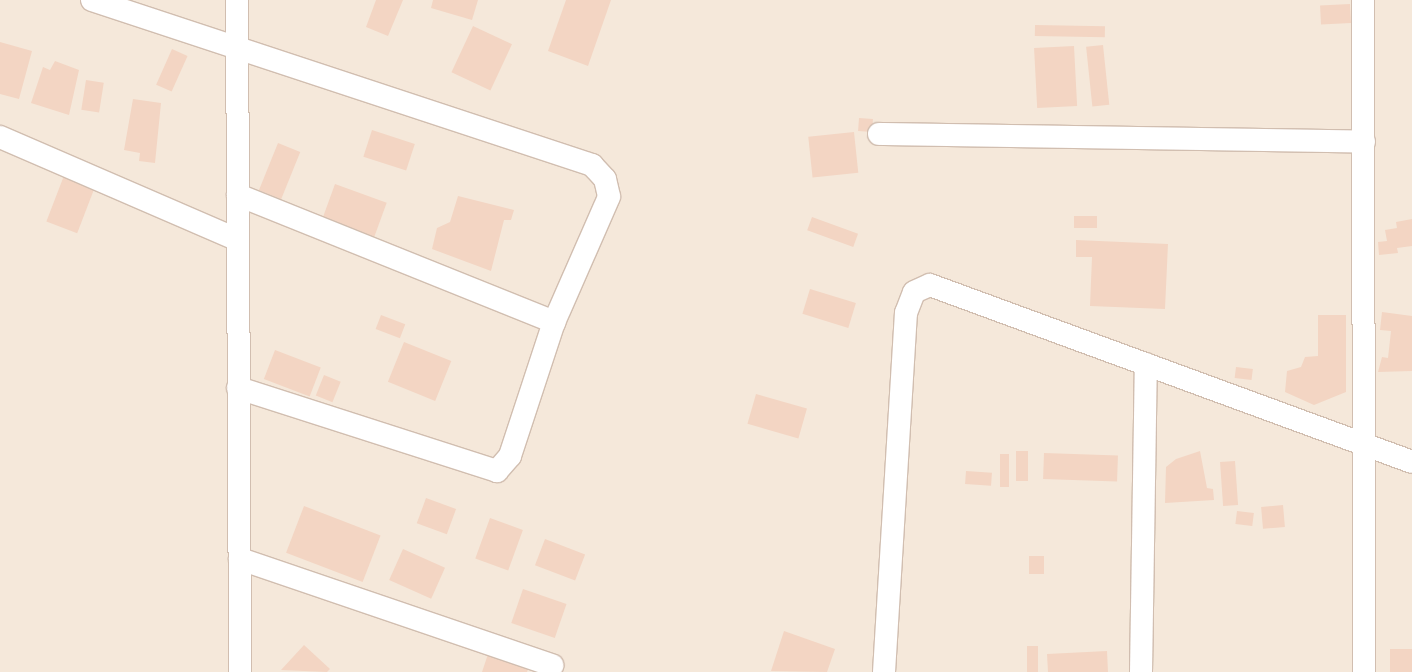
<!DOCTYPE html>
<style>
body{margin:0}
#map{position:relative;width:1412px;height:672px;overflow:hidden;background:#fdf6ec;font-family:Ubuntu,sans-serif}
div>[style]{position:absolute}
.residential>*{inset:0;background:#f5e8da;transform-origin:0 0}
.building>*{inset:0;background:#f3d5c3;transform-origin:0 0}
.roads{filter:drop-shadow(1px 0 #d1beb0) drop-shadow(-1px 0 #d1beb0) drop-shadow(0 1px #d1beb0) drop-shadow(0 -1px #d1beb0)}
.street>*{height:22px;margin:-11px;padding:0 11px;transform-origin:11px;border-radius:11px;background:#fff}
span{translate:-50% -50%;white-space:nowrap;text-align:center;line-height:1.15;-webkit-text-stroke:4px #fffaf3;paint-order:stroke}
</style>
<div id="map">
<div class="residential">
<i style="left:0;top:0;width:1412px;height:672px"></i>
</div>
<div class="building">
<i style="clip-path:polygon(376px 0,403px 0,388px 36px,366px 27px)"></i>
<i style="clip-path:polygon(433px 0,478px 0,472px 20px,431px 8px)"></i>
<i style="clip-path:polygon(566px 0,611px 0,588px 66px,548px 51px)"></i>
<i style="left:1350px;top:4px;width:19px;height:30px;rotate:87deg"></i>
<i style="left:1035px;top:25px;width:70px;height:11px;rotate:1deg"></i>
<i style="left:473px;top:26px;width:43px;height:51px;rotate:25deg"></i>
<i style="clip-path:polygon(0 42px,32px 51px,19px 99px,0 94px)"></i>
<i style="left:1103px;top:45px;width:60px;height:17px;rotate:84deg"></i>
<i style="left:1074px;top:46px;width:60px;height:40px;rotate:87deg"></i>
<i style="left:172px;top:49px;width:17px;height:39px;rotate:24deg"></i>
<i style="clip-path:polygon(55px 61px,79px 70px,69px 115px,31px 103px,43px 67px,50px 70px)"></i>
<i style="left:86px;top:80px;width:18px;height:30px;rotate:9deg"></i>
<i style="clip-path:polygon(133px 99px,161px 103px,155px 163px,139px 161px,140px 153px,124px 150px)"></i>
<i style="left:859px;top:118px;width:14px;height:13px;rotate:4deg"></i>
<i style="left:372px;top:130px;width:45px;height:28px;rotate:18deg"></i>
<i style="left:854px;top:132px;width:41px;height:46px;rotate:84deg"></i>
<i style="left:278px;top:143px;width:24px;height:51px;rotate:22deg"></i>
<i style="left:65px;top:173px;width:33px;height:52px;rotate:21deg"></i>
<i style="left:335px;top:184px;width:55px;height:38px;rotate:20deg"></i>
<i style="clip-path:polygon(458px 196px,514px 210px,511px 220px,504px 220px,491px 271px,432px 249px,437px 228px,450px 222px)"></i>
<i style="left:1074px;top:216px;width:23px;height:12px"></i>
<i style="left:812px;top:217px;width:49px;height:14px;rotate:20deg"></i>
<i style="clip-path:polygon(1412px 219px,1412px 246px,1397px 248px,1398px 253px,1379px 255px,1378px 242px,1387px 241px,1385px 230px,1397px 228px,1396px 222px)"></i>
<i style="clip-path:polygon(1076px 240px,1168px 244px,1165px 309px,1090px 306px,1092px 257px,1076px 257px)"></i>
<i style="left:810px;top:289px;width:48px;height:26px;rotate:17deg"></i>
<i style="clip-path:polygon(1382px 312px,1412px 316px,1412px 371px,1378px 372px,1382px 357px,1388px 358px,1391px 331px,1380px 330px)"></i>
<i style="left:381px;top:315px;width:26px;height:15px;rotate:21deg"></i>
<i style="clip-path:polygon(1318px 315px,1346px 315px,1346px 392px,1314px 405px,1285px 392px,1287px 371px,1301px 367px,1305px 357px,1318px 356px)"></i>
<i style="left:404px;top:342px;width:51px;height:43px;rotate:22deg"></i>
<i style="left:275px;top:350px;width:49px;height:31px;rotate:21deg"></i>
<i style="left:1236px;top:367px;width:17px;height:11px;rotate:7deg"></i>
<i style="left:324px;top:375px;width:18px;height:22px;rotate:22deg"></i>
<i style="left:756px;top:394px;width:53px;height:31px;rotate:16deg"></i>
<i style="left:1016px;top:451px;width:12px;height:30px"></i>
<i style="clip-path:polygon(1200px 451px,1207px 488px,1213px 489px,1214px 500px,1165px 503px,1166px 467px,1176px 459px)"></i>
<i style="left:1044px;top:453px;width:74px;height:26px;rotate:2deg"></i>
<i style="left:1000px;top:454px;width:9px;height:33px"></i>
<i style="left:1235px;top:461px;width:44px;height:15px;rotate:86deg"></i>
<i style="left:966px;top:471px;width:26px;height:13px;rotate:4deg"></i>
<i style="left:426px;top:498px;width:32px;height:27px;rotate:20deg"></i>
<i style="left:1283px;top:505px;width:22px;height:22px;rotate:85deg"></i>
<i style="left:304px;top:506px;width:82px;height:50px;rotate:21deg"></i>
<i style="left:1237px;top:511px;width:17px;height:13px;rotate:7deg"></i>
<i style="left:490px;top:518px;width:35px;height:43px;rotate:20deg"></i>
<i style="left:545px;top:539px;width:43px;height:28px;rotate:21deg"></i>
<i style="left:403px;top:549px;width:46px;height:34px;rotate:24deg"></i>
<i style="left:1029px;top:556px;width:15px;height:18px"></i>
<i style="left:523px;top:589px;width:46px;height:36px;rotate:19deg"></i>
<i style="clip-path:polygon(784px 631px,835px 649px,827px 672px,771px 671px)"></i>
<i style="clip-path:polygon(304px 645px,330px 669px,327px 672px,281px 670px)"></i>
<i style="left:1027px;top:646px;width:11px;height:26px"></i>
<i style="left:1390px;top:649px;width:22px;height:23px"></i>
<i style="clip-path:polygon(1107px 651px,1108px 672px,1048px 672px,1047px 654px)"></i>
<i style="clip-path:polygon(488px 654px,529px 667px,527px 672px,482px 672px)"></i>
</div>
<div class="roads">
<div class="street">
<i style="left:92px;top:0;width:527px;rotate:18.26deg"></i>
<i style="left:592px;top:165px;width:19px;rotate:47deg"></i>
<i style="left:605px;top:179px;width:18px;rotate:77deg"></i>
<i style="left:609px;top:197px;width:137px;rotate:113.7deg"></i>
<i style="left:554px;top:322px;width:141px;rotate:108.2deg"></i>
<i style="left:510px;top:456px;width:20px;rotate:131deg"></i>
<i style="left:497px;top:471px;width:272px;rotate:-162.2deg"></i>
<i style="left:237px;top:0;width:672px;rotate:89.74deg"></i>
<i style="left:1363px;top:0;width:672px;rotate:89.91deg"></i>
<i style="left:879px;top:134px;width:485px;rotate:0.9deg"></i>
<i style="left:0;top:137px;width:257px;rotate:23.4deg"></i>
<i style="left:238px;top:195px;width:341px;rotate:21.9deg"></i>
<i style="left:240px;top:559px;width:330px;rotate:18.8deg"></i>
<i style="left:884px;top:672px;width:360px;rotate:-86.5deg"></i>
<i style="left:906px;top:313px;width:22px;rotate:-69deg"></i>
<i style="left:914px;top:292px;width:17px;rotate:-24deg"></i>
<i style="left:930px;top:285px;width:513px;rotate:20.16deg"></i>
<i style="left:1141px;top:672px;width:308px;rotate:-89.1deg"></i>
</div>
</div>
</div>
